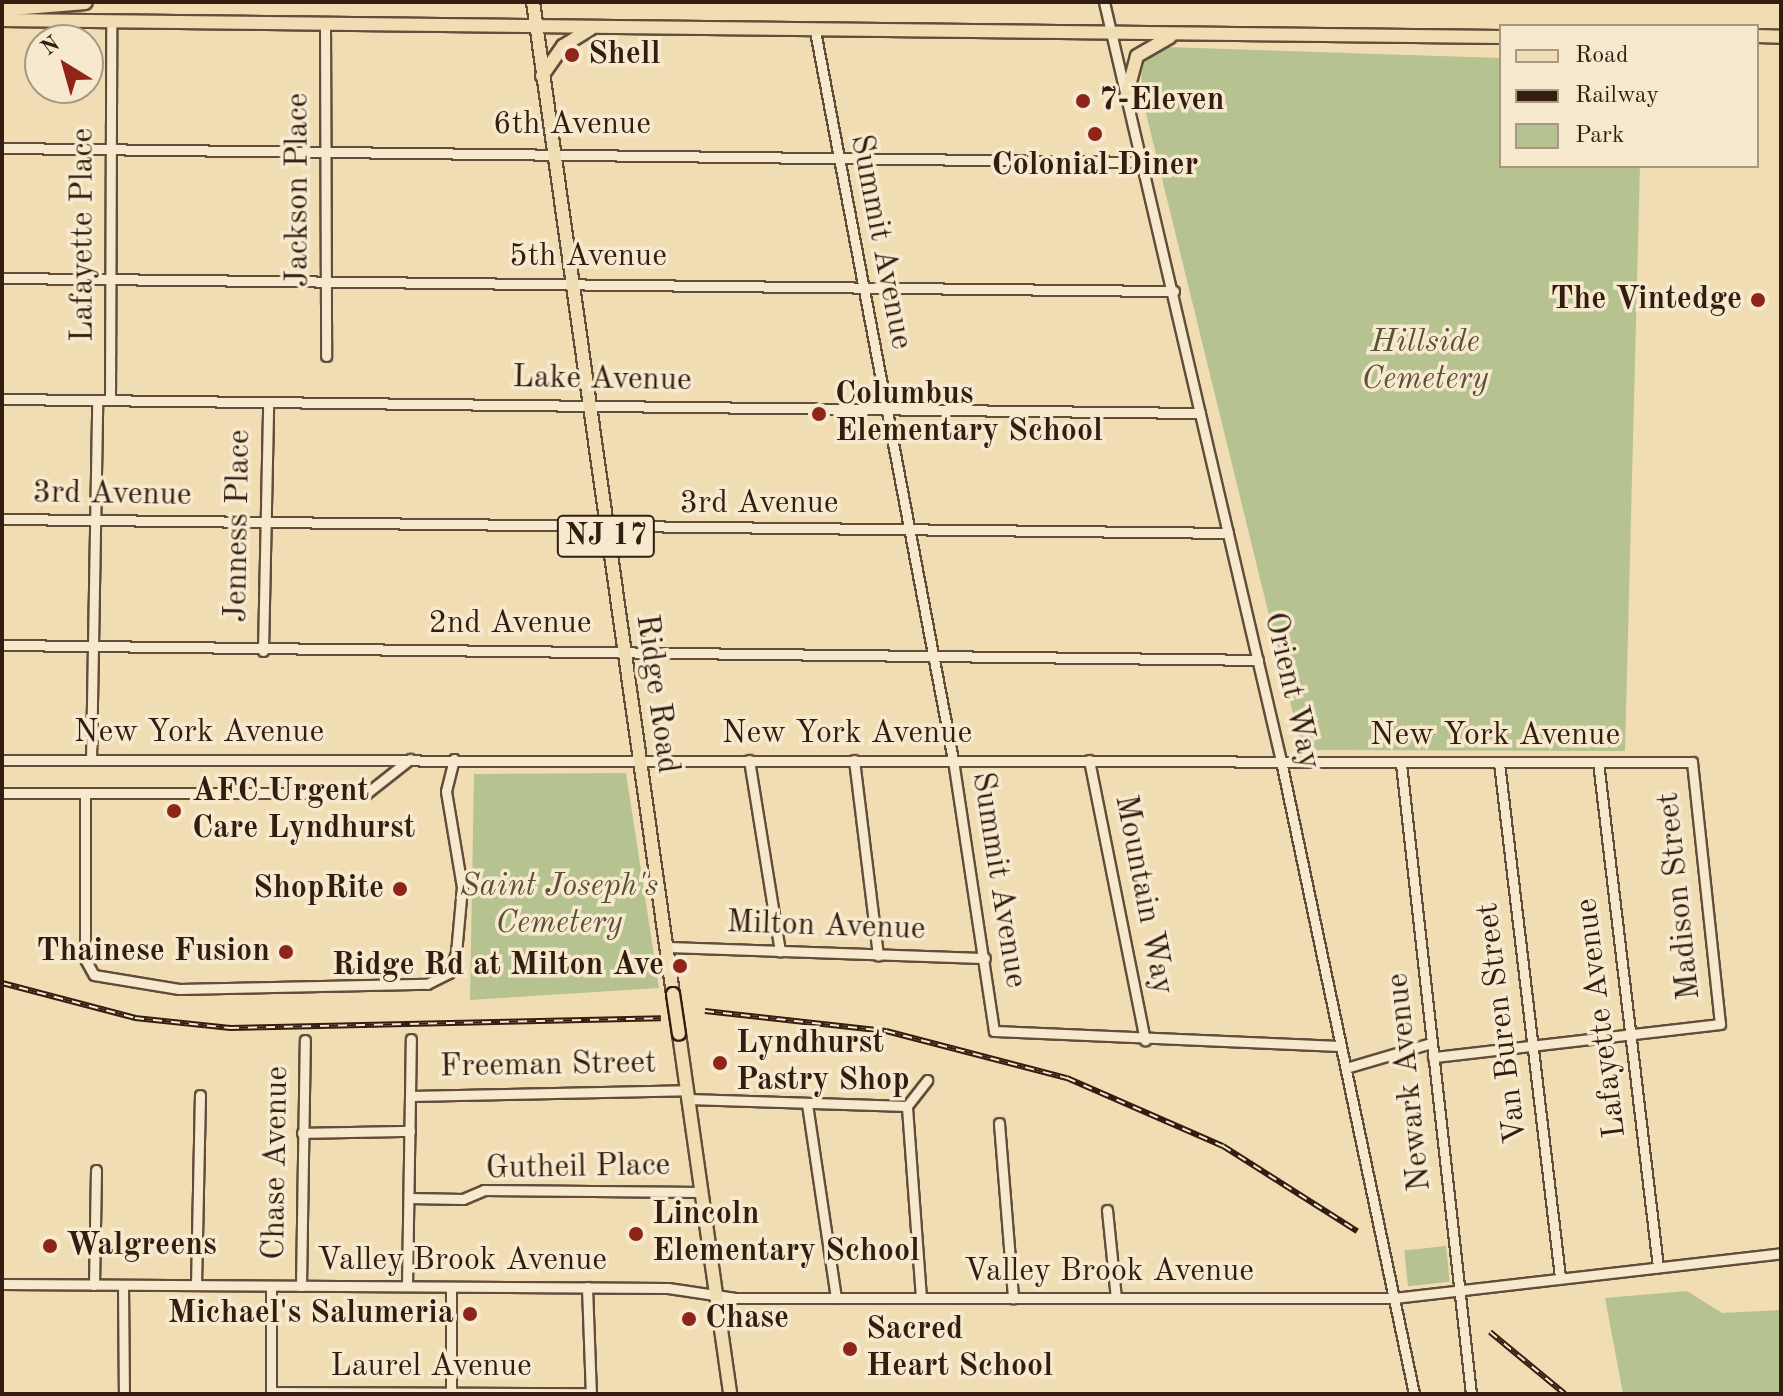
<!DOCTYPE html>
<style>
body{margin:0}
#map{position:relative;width:1783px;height:1396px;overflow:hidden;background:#f1ddb4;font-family:"Old Standard TT",serif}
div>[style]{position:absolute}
.green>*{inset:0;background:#b6c290;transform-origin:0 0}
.roads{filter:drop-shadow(2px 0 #624d3a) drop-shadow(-2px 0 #624d3a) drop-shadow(0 2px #624d3a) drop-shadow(0 -2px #624d3a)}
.minor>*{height:9px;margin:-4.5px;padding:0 4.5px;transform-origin:4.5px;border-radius:4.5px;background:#f6e9ce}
.major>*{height:12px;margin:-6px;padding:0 6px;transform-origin:6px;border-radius:6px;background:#f1ddb4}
.highway>*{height:14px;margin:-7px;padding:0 7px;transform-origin:7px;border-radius:7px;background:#f1ddb4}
.rail>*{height:6px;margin-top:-3px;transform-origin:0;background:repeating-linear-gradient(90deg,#f6e9ce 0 9px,#331d11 0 18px);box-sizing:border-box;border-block:2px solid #331d11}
.bridges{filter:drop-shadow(2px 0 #331d11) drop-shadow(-2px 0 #331d11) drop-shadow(0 2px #331d11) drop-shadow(0 -2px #331d11)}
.major-bridge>*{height:12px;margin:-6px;padding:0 6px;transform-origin:6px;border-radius:6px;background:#f1ddb4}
.dots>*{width:22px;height:22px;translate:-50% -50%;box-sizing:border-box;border:4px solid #f6e9ce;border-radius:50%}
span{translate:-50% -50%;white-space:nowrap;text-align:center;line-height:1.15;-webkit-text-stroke:7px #f6e9ce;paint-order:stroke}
.shield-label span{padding:2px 6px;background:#f6e9ce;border:2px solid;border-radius:6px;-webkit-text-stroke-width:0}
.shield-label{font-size:30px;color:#331d11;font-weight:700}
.poi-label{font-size:32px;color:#331d11;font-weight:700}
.left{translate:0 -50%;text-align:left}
.right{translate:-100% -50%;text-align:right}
.street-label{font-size:32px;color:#331d11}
.park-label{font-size:32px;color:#5a4f37;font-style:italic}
.frame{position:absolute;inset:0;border:4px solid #331d11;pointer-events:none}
.legend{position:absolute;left:1499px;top:24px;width:260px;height:144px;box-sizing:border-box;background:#f6e9ce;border:2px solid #a89782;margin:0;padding:10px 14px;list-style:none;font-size:24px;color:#331d11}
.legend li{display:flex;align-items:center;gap:16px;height:40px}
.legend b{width:40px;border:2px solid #a89782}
.north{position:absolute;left:24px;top:24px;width:80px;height:80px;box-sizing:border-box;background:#f6e9ce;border:2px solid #a89782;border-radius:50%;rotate:323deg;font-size:22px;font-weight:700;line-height:32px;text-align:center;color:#331d11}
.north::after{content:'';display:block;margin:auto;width:28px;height:36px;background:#8f2418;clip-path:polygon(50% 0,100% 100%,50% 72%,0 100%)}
</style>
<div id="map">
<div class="green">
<i style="clip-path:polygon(1166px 47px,1501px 58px,1501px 166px,1640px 166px,1625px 751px,1302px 750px,1142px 97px,1141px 64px)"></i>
<i style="clip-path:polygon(626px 773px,659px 988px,470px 1000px,474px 774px)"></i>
<i style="left:1446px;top:1246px;width:36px;height:42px;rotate:84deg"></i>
<i style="clip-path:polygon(1687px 1291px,1722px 1313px,1781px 1310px,1781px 1394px,1623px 1394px,1605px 1298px)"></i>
</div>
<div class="roads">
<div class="minor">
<i style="left:1104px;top:2px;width:779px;rotate:76.87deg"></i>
<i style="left:1281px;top:761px;width:647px;rotate:78.13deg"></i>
<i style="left:325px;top:24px;width:332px;rotate:89.8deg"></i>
<i style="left:815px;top:31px;width:742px;rotate:79.28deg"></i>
<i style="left:953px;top:760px;width:274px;rotate:81.4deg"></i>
<i style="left:994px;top:1031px;width:347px;rotate:2.5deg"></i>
<i style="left:2px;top:148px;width:1139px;rotate:0.7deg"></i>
<i style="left:2px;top:278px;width:1172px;rotate:0.64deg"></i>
<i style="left:2px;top:399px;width:1198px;rotate:0.67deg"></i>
<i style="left:110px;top:400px;width:379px;rotate:-89.8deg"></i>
<i style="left:2px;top:519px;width:1226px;rotate:0.65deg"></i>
<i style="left:2px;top:645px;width:1256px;rotate:0.68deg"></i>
<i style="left:263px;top:651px;width:249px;rotate:-88.8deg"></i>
<i style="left:2px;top:760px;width:1690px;rotate:0.07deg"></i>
<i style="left:1692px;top:762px;width:263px;rotate:83.9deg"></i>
<i style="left:1720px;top:1024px;width:289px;rotate:173.4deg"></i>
<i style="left:91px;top:760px;width:360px;rotate:-89deg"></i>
<i style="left:749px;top:760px;width:194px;rotate:80.8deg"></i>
<i style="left:854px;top:760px;width:197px;rotate:83deg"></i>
<i style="left:1089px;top:760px;width:286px;rotate:78.7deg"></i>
<i style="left:1598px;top:762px;width:509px;rotate:83.22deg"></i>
<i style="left:1499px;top:763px;width:518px;rotate:83.23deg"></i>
<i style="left:1401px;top:764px;width:634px;rotate:83.66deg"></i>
<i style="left:2px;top:793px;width:365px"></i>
<i style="left:367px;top:793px;width:55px;rotate:-38.3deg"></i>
<i style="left:85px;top:793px;width:166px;rotate:90deg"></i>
<i style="left:85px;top:959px;width:18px;rotate:61deg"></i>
<i style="left:94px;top:975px;width:86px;rotate:9.4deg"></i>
<i style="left:179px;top:989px;width:248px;rotate:-1.2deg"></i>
<i style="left:427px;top:984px;width:25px;rotate:-27deg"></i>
<i style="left:449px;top:973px;width:21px;rotate:-71deg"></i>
<i style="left:456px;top:953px;width:66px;rotate:-84.8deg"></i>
<i style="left:462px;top:887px;width:97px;rotate:-99.5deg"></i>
<i style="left:446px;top:791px;width:33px;rotate:-76deg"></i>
<i style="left:666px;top:947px;width:319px;rotate:2deg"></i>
<i style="left:1346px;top:1068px;width:89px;rotate:-16.4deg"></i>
<i style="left:410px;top:1096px;width:277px;rotate:-1.2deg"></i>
<i style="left:688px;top:1099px;width:219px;rotate:1.8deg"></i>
<i style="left:807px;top:1104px;width:196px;rotate:81.5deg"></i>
<i style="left:999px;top:1123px;width:176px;rotate:85.4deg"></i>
<i style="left:302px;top:1133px;width:108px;rotate:-1.1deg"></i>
<i style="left:409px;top:1198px;width:54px;rotate:1.1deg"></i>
<i style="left:463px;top:1199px;width:23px;rotate:-23deg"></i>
<i style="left:484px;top:1190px;width:217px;rotate:0.5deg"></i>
<i style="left:1107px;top:1210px;width:88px;rotate:84.2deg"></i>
<i style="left:2px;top:1284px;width:666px;rotate:0.34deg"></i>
<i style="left:668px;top:1288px;width:68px;rotate:8.5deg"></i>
<i style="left:735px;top:1298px;width:659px"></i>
<i style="left:1394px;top:1298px;width:390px;rotate:-6.6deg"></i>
<i style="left:94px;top:1285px;width:115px;rotate:-89deg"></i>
<i style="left:123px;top:1285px;width:109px;rotate:89.5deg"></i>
<i style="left:196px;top:1285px;width:190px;rotate:-88.8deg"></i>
<i style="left:271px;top:1286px;width:108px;rotate:90deg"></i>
<i style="left:301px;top:1286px;width:246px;rotate:-89.1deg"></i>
<i style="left:407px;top:1286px;width:247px;rotate:-89.1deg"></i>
<i style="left:587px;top:1287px;width:107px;rotate:87.9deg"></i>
<i style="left:921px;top:1298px;width:193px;rotate:-94.2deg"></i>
<i style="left:907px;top:1106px;width:33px;rotate:-52deg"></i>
<i style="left:271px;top:1392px;width:320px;rotate:0.2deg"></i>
<i style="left:451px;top:1394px;width:107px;rotate:-90deg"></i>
</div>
<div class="major">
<i style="left:533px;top:2px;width:1002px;rotate:81.97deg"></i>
<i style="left:2px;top:20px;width:1499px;rotate:0.65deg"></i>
<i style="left:1757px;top:36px;width:24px;rotate:2deg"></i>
<i style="left:542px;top:76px;width:37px;rotate:-55deg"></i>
<i style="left:563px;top:46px;width:32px;rotate:-32deg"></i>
<i style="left:1126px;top:97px;width:42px;rotate:-75deg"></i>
<i style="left:1137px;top:56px;width:38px;rotate:-30deg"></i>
<i style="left:679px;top:1034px;width:364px;rotate:81.9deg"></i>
</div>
<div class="highway">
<i style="left:2px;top:9px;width:83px;rotate:-4.8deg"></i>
</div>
</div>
<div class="rail">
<i style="left:2px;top:983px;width:138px;rotate:14.7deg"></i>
<i style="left:135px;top:1018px;width:96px;rotate:6deg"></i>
<i style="left:230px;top:1028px;width:431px;rotate:-1.3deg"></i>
<i style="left:705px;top:1011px;width:182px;rotate:6.3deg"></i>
<i style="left:886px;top:1031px;width:187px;rotate:14.6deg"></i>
<i style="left:1067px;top:1078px;width:170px;rotate:23.6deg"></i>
<i style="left:1223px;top:1146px;width:159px;rotate:32.4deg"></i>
<i style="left:1490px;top:1332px;width:97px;rotate:39.6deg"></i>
</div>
<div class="bridges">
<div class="major-bridge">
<i style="left:673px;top:994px;width:40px;rotate:81.5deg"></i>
</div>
</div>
<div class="dots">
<i style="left:572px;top:55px;background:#8f2418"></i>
<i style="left:1083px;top:101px;background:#8f2418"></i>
<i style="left:1095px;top:134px;background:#8f2418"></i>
<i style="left:1758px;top:300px;background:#8f2418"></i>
<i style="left:819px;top:414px;background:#8f2418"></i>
<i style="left:174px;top:811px;background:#8f2418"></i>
<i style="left:400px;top:889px;background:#8f2418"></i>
<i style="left:286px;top:952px;background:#8f2418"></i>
<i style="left:680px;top:966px;background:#8f2418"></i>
<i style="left:720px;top:1063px;background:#8f2418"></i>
<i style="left:636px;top:1234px;background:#8f2418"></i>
<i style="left:50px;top:1246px;background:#8f2418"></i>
<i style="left:470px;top:1314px;background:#8f2418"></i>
<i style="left:689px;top:1319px;background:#8f2418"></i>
<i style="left:850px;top:1349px;background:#8f2418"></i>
</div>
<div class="shield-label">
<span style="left:606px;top:536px">NJ 17</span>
</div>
<div class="poi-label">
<span class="left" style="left:588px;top:55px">Shell</span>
<span class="left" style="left:1099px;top:101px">7-Eleven</span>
<span style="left:1095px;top:166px">Colonial Diner</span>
<span class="right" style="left:1742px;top:300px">The Vintedge</span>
<span class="left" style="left:835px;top:414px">Columbus<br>Elementary School</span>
<span class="left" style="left:192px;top:811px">AFC Urgent<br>Care Lyndhurst</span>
<span class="right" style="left:384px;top:889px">ShopRite</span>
<span class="right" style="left:270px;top:952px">Thainese Fusion</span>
<span class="right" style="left:664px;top:966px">Ridge Rd at Milton Ave</span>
<span class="left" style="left:736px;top:1063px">Lyndhurst<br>Pastry Shop</span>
<span class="left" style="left:652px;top:1234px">Lincoln<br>Elementary School</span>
<span class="left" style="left:66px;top:1246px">Walgreens</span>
<span class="right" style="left:454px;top:1314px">Michael's Salumeria</span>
<span class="left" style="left:705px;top:1319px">Chase</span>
<span class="left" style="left:866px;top:1349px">Sacred<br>Heart School</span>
</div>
<div class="street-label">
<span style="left:572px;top:125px">6th Avenue</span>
<span style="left:299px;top:190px;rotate:-90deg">Jackson Place</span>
<span style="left:84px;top:235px;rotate:-90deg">Lafayette Place</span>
<span style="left:880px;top:242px;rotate:79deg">Summit Avenue</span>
<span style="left:588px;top:257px">5th Avenue</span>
<span style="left:602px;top:380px;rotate:1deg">Lake Avenue</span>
<span style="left:112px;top:495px;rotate:1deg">3rd Avenue</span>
<span style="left:759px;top:504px">3rd Avenue</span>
<span style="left:239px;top:526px;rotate:-89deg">Jenness Place</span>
<span style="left:510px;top:624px">2nd Avenue</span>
<span style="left:1291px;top:691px;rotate:77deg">Orient Way</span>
<span style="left:656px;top:694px;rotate:82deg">Ridge Road</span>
<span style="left:199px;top:733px">New York Avenue</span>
<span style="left:847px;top:734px">New York Avenue</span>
<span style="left:1495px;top:736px">New York Avenue</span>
<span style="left:998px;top:880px;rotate:81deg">Summit Avenue</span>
<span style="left:1143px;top:895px;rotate:79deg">Mountain Way</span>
<span style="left:1680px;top:896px;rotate:-96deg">Madison Street</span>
<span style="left:826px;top:927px;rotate:2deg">Milton Avenue</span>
<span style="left:1602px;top:1018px;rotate:-97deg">Lafayette Avenue</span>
<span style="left:1503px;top:1023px;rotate:-97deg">Van Buren Street</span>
<span style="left:548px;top:1066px;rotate:-1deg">Freeman Street</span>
<span style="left:1410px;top:1082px;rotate:-96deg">Newark Avenue</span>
<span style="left:277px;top:1163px;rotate:-89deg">Chase Avenue</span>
<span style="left:578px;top:1168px;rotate:-1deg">Gutheil Place</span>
<span style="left:462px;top:1261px">Valley Brook Avenue</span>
<span style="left:1109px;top:1272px">Valley Brook Avenue</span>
<span style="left:431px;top:1367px">Laurel Avenue</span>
</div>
<div class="park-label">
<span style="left:1425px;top:362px">Hillside<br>Cemetery</span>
<span style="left:559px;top:906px">Saint Joseph's<br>Cemetery</span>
</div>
<div class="frame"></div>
<ul class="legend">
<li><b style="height:10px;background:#f1ddb4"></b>Road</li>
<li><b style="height:10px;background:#331d11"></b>Railway</li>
<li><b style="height:22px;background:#b6c290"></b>Park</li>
</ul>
<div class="north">N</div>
</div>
